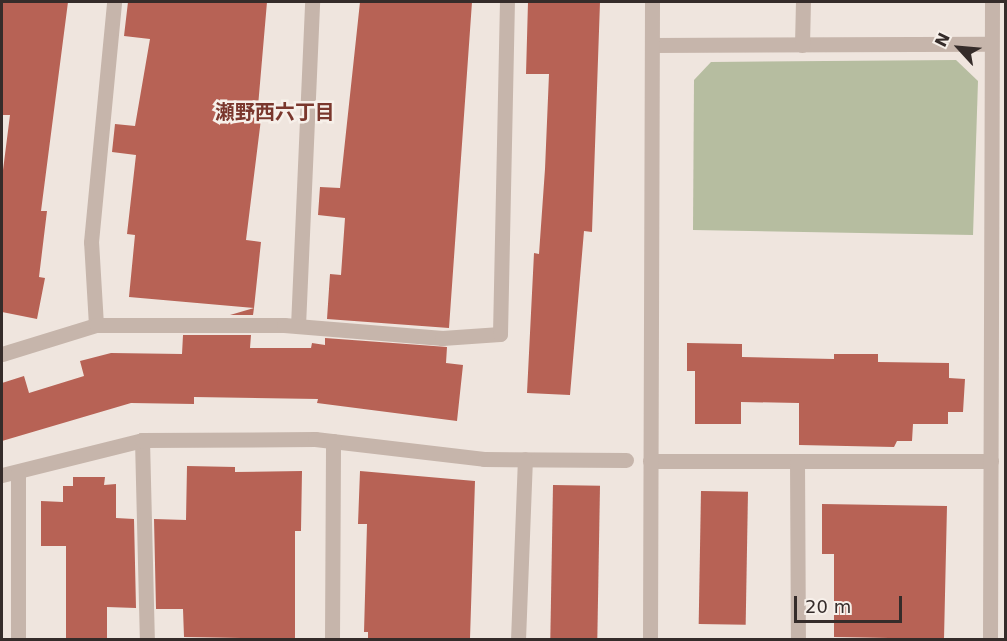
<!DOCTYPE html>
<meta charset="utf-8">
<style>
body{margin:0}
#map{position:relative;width:1007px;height:641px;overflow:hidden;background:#efe5de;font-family:"DejaVu Sans","Noto Sans JP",sans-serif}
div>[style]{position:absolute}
.green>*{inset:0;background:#b6bda0}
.building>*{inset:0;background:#b76255;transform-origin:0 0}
.minor>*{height:15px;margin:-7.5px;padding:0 7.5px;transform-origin:7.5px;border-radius:7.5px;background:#c6b5ab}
span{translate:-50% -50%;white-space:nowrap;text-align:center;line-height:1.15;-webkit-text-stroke:5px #f7f0ea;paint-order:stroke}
.neighbourhood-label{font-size:20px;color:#7a372d;font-weight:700}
.frame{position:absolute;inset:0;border:3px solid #352c2a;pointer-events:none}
.north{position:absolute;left:929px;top:18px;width:60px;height:60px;-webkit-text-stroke:4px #f7f0ea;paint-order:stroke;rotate:296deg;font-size:16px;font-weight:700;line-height:24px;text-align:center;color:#352c2a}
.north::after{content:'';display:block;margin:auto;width:21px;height:27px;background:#352c2a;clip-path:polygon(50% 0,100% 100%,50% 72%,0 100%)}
.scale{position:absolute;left:794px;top:596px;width:108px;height:27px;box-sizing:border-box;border:3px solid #352c2a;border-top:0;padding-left:8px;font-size:18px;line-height:21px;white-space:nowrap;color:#352c2a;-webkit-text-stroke:4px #f7f0ea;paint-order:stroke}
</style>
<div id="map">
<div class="green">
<i style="clip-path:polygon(956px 60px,978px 81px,973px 235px,693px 230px,694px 80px,711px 62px)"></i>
</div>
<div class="building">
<i style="clip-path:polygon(2px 2px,68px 2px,41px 211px,47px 211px,39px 277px,45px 278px,37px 319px,2px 312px,2px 178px,10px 115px,2px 115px)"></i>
<i style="clip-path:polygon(128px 2px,267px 2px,257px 118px,261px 119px,246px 240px,261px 242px,254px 308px,129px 297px,135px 235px,127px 234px,136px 155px,112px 152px,115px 124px,135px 126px,150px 39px,124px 36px)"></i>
<i style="clip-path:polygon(360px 2px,472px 2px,449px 328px,327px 319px,330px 274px,341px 275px,345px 218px,318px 215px,320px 187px,340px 188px)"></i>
<i style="clip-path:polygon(528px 2px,600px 2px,592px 232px,584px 231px,570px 395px,527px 393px,534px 253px,539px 254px,545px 169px,549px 74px,526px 74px)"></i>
<i style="clip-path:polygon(254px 308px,253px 315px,230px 315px)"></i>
<i style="clip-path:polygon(183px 335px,251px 335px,250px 348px,311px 348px,312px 343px,325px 345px,325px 338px,447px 347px,446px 363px,463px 365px,457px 421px,317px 403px,318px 399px,194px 397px,194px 404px,131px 403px,2px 441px,2px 383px,24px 376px,29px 393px,84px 376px,80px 361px,111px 353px,182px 354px)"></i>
<i style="clip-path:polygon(687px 343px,742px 344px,742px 357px,834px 359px,834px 354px,878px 354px,878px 362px,949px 363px,949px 378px,965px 379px,963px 412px,948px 412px,948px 424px,913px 424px,912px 441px,897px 441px,894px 447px,799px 445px,799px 403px,741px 402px,741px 424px,695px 424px,695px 371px,687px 371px)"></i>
<i style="clip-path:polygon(187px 466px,235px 467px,235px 472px,302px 471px,301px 531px,295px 531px,295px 639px,184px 637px,183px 609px,156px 609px,154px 519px,186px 520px)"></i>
<i style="clip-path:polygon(360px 471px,475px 481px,470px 639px,368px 639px,368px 632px,364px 632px,367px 524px,358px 524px)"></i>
<i style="clip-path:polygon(73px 477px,105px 477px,104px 485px,116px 484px,116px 518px,134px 519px,136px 608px,107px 607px,107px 639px,66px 639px,66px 546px,41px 546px,41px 501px,63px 502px,63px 486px,73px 486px)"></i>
<i style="left:553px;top:485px;width:47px;height:154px;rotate:1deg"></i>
<i style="left:701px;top:491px;width:47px;height:133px;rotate:1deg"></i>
<i style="clip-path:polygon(822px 504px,947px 506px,944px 639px,834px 637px,834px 554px,822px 554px)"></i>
</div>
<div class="minor">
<i style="left:652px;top:45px;width:339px;rotate:-0.2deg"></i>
<i style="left:802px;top:45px;width:43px;rotate:-88.7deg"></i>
<i style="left:96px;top:325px;width:83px;rotate:-93.4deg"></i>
<i style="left:91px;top:242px;width:241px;rotate:-84.5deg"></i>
<i style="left:298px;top:326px;width:324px;rotate:-87.5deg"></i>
<i style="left:2px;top:354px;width:98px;rotate:-17.1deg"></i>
<i style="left:96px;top:325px;width:188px"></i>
<i style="left:284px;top:325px;width:159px;rotate:4.7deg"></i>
<i style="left:442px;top:338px;width:58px;rotate:-3.9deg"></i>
<i style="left:500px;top:334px;width:332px;rotate:-88.8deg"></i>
<i style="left:142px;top:440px;width:200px;rotate:88.6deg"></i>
<i style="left:650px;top:461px;width:341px"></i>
<i style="left:797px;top:461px;width:179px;rotate:89.7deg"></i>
<i style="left:2px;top:475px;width:144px;rotate:-14deg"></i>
<i style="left:142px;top:440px;width:173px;rotate:-0.3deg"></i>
<i style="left:315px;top:439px;width:170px;rotate:6.7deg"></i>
<i style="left:484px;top:459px;width:142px;rotate:0.4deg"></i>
<i style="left:18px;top:640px;width:167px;rotate:-90deg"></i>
<i style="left:332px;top:640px;width:199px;rotate:-89.7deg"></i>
<i style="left:518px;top:640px;width:181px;rotate:-87.8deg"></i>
<i style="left:650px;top:640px;width:638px;rotate:-89.82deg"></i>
<i style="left:990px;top:640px;width:638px;rotate:-89.82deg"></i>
</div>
<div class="neighbourhood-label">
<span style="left:275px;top:112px">瀬野西六丁目</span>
</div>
<div class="frame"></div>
<div class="north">N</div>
<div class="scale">20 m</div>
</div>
